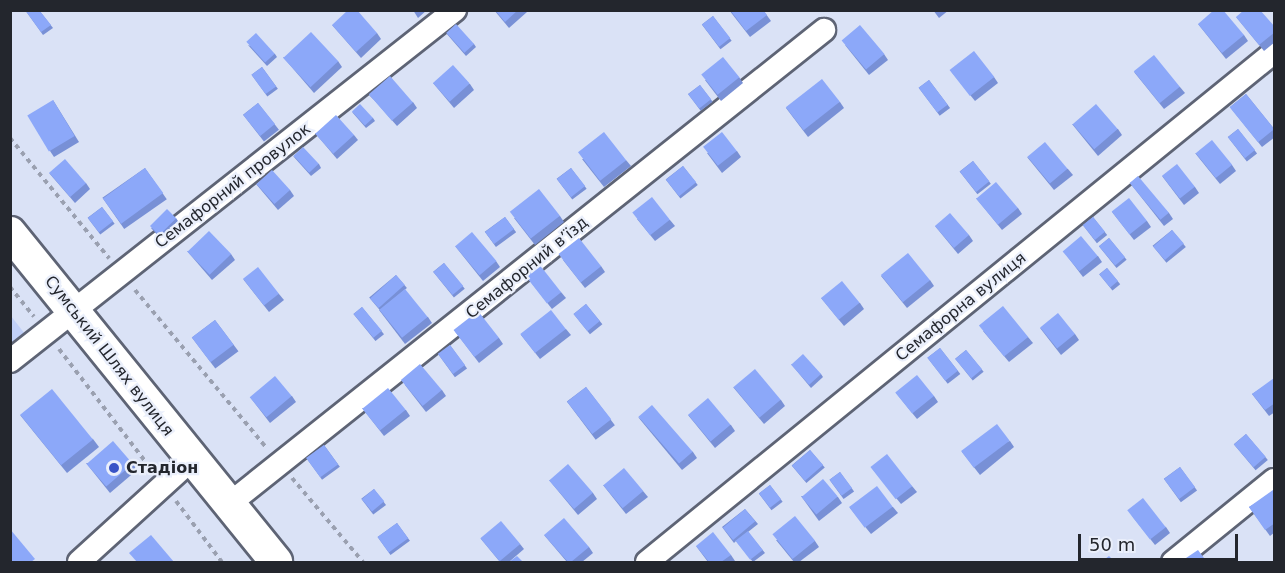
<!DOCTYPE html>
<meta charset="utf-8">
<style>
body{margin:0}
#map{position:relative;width:1285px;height:573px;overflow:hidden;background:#dae2f6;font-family:"DejaVu Sans",sans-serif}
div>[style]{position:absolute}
.green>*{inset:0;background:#c1d0f8}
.path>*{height:4px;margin-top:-2px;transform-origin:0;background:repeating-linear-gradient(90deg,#9aa0b0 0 4.5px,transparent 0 9px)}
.roads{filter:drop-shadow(2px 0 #5e6475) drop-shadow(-2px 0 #5e6475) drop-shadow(0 2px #5e6475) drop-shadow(0 -2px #5e6475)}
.minor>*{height:22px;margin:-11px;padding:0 11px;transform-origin:11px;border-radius:11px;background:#fff}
.secondary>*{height:32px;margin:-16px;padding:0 16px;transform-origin:16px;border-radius:16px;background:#fff}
.wall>*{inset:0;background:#7890d6;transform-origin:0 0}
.building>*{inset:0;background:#8ca8f9;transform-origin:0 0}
.dots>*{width:16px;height:16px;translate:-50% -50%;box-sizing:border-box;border:3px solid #eaeffb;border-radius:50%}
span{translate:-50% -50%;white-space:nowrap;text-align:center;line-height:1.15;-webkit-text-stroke:4.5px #eaeffb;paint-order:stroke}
.street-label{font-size:16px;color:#23262d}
.poi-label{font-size:16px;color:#23262d;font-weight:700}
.left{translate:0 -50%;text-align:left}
.frame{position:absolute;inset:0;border:12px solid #23262d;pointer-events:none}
.scale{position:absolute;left:1078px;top:534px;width:160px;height:27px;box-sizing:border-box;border:3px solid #23262d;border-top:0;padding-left:8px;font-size:18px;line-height:21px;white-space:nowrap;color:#23262d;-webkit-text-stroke:4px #eaeffb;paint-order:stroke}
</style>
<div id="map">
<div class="green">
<i style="clip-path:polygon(11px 316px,25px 334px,11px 346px,10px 346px)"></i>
</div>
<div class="path">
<i style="left:10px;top:138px;width:156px;rotate:50.5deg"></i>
<i style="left:10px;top:287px;width:38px;rotate:51deg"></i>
<i style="left:135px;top:290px;width:204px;rotate:50.2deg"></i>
<i style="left:59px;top:349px;width:151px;rotate:52.5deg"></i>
<i style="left:292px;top:478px;width:110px;rotate:49.8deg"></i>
<i style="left:176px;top:501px;width:76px;rotate:53deg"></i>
</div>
<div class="roads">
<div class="minor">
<i style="left:10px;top:361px;width:567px;rotate:-38.27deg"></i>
<i style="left:229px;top:504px;width:761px;rotate:-38.54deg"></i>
<i style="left:79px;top:562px;width:151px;rotate:-42.3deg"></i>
<i style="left:647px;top:562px;width:808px;rotate:-39.12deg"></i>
<i style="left:1173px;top:562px;width:130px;rotate:-39.1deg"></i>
</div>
<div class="secondary">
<i style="left:10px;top:233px;width:423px;rotate:51deg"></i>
</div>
</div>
<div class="wall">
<i style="clip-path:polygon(25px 10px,39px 10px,53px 28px,43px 35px)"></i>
<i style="clip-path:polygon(413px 10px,427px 10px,418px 18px)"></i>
<i style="clip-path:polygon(494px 10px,526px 10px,527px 12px,509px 28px)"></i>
<i style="clip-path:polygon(729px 10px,763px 10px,771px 21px,750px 37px)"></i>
<i style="clip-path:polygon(933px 10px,949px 10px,939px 18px)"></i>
<i style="left:713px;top:16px;width:31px;height:14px;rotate:53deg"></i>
<i style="clip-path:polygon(1236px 17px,1275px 27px,1275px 42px,1264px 51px)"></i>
<i style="clip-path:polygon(1198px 24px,1244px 35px,1248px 41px,1226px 59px)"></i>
<i style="clip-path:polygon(332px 25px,377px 33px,381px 39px,361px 58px)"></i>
<i style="clip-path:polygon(446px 33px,474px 44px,476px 47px,466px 56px)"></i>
<i style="clip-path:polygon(248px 45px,275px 54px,277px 57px,267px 66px)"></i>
<i style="clip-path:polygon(845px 45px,884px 54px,888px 60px,869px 75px)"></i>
<i style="clip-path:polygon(283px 57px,338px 61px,342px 67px,314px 93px)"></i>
<i style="left:262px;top:67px;width:27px;height:13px;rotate:54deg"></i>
<i style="clip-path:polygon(950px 70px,994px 77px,998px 83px,975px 101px)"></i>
<i style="clip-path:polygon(1134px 72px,1180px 87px,1185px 93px,1164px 109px)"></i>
<i style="clip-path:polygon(739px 77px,743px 83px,721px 101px,705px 80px)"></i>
<i style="left:929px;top:80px;width:35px;height:13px;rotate:53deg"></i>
<i style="clip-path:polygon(433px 83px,470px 84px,474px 90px,454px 108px)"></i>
<i style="left:700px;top:85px;width:21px;height:15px;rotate:53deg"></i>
<i style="clip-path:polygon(1246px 94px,1275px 130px,1275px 137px,1262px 147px,1230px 107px)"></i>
<i style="clip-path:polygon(369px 95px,413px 102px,417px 108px,397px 126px,374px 100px)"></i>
<i style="clip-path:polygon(53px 100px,79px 142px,54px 157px,50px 151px)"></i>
<i style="clip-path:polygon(840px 102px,844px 108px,808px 137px,786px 108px)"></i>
<i style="left:258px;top:103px;width:34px;height:19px;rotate:52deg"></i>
<i style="clip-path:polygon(352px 112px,373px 118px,375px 121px,366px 128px)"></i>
<i style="clip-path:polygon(1072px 124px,1118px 129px,1122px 135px,1098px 156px)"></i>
<i style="left:1238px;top:129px;width:31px;height:13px;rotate:52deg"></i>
<i style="clip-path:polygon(315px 133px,354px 135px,358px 140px,337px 159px)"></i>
<i style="clip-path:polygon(737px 151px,741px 157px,722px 173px,707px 153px)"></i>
<i style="clip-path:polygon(1195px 153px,1232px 165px,1236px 171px,1220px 184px)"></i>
<i style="clip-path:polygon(293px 156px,319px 164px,321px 168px,311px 176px)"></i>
<i style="clip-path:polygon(1027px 157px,1068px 169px,1073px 175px,1054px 190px)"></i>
<i style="clip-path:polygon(582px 159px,626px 160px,631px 166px,604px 187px)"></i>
<i style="left:973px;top:161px;width:29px;height:17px;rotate:52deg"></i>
<i style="left:683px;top:166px;width:24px;height:22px;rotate:52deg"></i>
<i style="left:145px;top:168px;width:38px;height:52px;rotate:55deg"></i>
<i style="left:571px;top:168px;width:26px;height:18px;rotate:53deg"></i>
<i style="clip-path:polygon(49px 173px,86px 183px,90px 189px,75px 203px)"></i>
<i style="clip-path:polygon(1162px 176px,1195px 187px,1199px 193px,1184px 205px)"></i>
<i style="clip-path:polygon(1130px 183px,1169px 213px,1173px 219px,1164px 226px)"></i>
<i style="clip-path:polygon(256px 184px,290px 190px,294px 196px,278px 210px)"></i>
<i style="clip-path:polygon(976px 198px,1018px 208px,1022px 214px,1002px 230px)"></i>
<i style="left:102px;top:207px;width:21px;height:18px;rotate:53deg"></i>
<i style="clip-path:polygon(1112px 212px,1147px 221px,1151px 227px,1134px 240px)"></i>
<i style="clip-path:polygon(560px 216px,564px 222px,535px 245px,514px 218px)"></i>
<i style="left:505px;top:217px;width:19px;height:25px;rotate:54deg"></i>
<i style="left:1093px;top:217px;width:23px;height:13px;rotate:52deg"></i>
<i style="clip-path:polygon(176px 218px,178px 221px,160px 238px,151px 228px)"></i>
<i style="clip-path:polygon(637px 219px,670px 220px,675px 226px,655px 241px)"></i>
<i style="clip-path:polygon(935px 226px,969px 235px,973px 241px,958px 254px)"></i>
<i style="left:1172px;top:230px;width:22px;height:25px;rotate:51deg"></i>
<i style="left:1109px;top:238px;width:28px;height:13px;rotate:51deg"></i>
<i style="clip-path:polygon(455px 246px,496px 261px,500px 267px,483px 281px)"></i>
<i style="clip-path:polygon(187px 251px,231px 254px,235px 260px,212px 280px)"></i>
<i style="clip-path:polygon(1067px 256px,1098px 256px,1102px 262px,1083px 277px)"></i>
<i style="clip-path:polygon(563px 260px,601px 266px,605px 272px,585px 288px)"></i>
<i style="left:444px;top:263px;width:33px;height:14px;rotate:51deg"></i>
<i style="left:1107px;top:268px;width:21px;height:10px;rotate:51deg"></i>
<i style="left:396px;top:275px;width:17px;height:35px;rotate:50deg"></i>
<i style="clip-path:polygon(881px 276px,930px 280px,934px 286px,907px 308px)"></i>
<i style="clip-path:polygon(243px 279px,279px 294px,284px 300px,269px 312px)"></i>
<i style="clip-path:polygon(530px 281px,561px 292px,566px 298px,552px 309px)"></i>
<i style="clip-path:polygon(821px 298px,860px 303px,864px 309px,844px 326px)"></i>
<i style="left:586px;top:304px;width:26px;height:16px;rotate:51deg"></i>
<i style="left:362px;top:307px;width:35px;height:11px;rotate:51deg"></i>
<i style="clip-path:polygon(379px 310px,428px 317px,432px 323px,405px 344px)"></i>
<i style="left:215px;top:320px;width:39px;height:29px;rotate:53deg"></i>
<i style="clip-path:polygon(1040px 328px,1075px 334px,1079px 340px,1061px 355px)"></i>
<i style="clip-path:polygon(566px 329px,571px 335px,540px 359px,521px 335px)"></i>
<i style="clip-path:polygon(454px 330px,499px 338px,503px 344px,479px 363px)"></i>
<i style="clip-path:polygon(983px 331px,1028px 337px,1033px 343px,1009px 362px)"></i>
<i style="left:450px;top:345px;width:29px;height:15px;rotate:54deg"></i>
<i style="left:940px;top:348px;width:33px;height:16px;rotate:52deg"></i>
<i style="left:966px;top:350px;width:28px;height:14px;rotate:51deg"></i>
<i style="clip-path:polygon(791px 364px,821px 374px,823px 377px,811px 388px)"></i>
<i style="clip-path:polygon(1275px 379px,1275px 412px,1269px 416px,1252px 394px)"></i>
<i style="clip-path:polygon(405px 385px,442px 390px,446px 396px,426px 412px)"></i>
<i style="left:586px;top:387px;width:48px;height:24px;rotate:53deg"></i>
<i style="clip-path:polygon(733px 387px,781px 400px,785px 406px,764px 424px)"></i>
<i style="clip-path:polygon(896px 393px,934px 396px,938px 402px,917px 419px)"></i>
<i style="clip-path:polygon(292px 396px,296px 402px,270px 423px,250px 397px)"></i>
<i style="clip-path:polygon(362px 408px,406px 410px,410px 416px,384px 436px)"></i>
<i style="clip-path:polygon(20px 415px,93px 439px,99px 447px,67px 473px)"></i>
<i style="clip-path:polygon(688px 415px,731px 425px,735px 431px,715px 448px)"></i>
<i style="clip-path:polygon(638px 417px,693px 452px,697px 458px,682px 470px)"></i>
<i style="left:1246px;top:434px;width:34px;height:16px;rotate:50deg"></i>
<i style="clip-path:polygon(1010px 441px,1014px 447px,980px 475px,962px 452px)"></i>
<i style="left:324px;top:445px;width:27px;height:22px;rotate:54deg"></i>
<i style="left:810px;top:450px;width:23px;height:24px;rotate:50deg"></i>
<i style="clip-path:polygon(86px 463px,133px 464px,137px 470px,110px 493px)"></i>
<i style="clip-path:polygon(871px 467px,912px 486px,917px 492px,901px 504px)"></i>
<i style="left:1180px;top:467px;width:29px;height:20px;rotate:54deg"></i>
<i style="left:840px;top:472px;width:24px;height:13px;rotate:54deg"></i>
<i style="clip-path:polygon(549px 480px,593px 493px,597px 499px,578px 515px)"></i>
<i style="clip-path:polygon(603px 485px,643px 491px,648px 497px,626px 514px)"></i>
<i style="left:770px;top:485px;width:21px;height:14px;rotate:53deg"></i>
<i style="left:374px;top:489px;width:20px;height:16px;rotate:53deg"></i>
<i style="clip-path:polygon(1275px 492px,1275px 532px,1270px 536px,1249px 507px)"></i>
<i style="clip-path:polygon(801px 496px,838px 497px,842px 503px,819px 521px)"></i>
<i style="clip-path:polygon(893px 507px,898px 513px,871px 534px,850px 508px)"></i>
<i style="clip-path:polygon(745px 509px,758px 524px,748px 532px,765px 553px,753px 562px,736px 541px,734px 543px,722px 527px)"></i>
<i style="clip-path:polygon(1132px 516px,1166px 527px,1170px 533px,1155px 545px)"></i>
<i style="left:397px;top:523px;width:22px;height:24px;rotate:54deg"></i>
<i style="clip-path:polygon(544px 535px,589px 547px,593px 553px,582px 562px,567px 562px)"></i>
<i style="clip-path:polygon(481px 539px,520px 544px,524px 549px,509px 562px,500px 562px)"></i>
<i style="clip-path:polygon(776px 540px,815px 541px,819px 547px,799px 562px,794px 562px)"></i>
<i style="clip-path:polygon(696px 546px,731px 555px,735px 561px,733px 562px,708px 562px)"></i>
</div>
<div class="building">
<i style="clip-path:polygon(25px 10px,39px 10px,51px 25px,41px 32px)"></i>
<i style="clip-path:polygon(348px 10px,357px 10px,377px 33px,356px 52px,332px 25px)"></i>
<i style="clip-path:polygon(495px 10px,518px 10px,505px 22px)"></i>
<i style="clip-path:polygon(730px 10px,763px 10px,767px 15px,746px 31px)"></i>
<i style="clip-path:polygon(1214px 10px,1223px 10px,1244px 35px,1222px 53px,1198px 24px)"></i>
<i style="clip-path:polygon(1244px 10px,1260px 10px,1275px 27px,1275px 32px,1259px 45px,1236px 17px)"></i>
<i style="left:713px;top:16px;width:28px;height:14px;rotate:52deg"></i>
<i style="left:456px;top:24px;width:27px;height:13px;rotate:48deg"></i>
<i style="left:860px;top:25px;width:38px;height:24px;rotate:50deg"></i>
<i style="left:311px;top:32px;width:40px;height:38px;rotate:47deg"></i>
<i style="left:256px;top:33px;width:28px;height:13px;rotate:48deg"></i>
<i style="left:974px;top:51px;width:33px;height:31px;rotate:52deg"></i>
<i style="left:1154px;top:55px;width:41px;height:26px;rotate:51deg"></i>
<i style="left:723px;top:57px;width:26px;height:28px;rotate:51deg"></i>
<i style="left:453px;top:65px;width:25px;height:27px;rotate:48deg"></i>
<i style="left:262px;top:67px;width:24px;height:13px;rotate:54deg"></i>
<i style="left:390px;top:76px;width:35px;height:28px;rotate:49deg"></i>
<i style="left:822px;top:79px;width:29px;height:46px;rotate:52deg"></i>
<i style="left:929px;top:80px;width:31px;height:13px;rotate:53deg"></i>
<i style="left:700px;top:85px;width:18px;height:15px;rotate:52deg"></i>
<i style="left:1246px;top:94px;width:45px;height:21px;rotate:51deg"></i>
<i style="left:53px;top:100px;width:42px;height:30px;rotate:59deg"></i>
<i style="left:258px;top:103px;width:27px;height:19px;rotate:51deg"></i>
<i style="left:360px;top:104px;width:19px;height:11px;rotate:47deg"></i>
<i style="left:1096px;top:104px;width:33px;height:31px;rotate:49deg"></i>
<i style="left:336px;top:115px;width:27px;height:28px;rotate:48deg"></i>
<i style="left:1238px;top:129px;width:27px;height:13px;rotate:51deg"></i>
<i style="left:604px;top:132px;width:36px;height:33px;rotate:52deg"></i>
<i style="left:722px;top:132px;width:24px;height:24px;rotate:52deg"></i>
<i style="left:1212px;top:140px;width:32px;height:21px;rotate:51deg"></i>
<i style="left:1045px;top:142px;width:35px;height:23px;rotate:50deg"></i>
<i style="left:303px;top:147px;width:23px;height:13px;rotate:47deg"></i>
<i style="left:65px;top:159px;width:32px;height:21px;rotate:49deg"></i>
<i style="left:973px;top:161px;width:26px;height:17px;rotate:51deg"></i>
<i style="left:1177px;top:164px;width:29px;height:19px;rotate:52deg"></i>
<i style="left:683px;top:166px;width:21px;height:22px;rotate:51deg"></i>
<i style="left:145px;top:168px;width:31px;height:52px;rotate:54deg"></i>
<i style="left:571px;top:168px;width:23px;height:18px;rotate:52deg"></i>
<i style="left:272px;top:170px;width:27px;height:21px;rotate:48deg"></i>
<i style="left:1138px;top:176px;width:48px;height:11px;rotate:50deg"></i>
<i style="left:996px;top:182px;width:34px;height:26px;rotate:50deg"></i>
<i style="left:539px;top:189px;width:34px;height:37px;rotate:52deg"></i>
<i style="left:652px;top:197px;width:29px;height:25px;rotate:52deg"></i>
<i style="left:1129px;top:198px;width:29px;height:22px;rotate:52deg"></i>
<i style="left:102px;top:207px;width:18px;height:18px;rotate:52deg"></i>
<i style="left:167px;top:209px;width:13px;height:24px;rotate:45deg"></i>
<i style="left:950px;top:213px;width:29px;height:20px;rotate:49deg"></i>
<i style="left:505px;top:217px;width:15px;height:25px;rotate:53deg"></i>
<i style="left:1093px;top:217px;width:19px;height:13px;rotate:51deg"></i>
<i style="left:1172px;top:230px;width:18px;height:25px;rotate:49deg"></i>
<i style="left:209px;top:231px;width:32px;height:30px;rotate:46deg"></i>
<i style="left:472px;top:232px;width:38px;height:22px;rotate:50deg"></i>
<i style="left:1081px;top:236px;width:26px;height:24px;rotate:50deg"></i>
<i style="left:579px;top:238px;width:36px;height:26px;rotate:52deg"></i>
<i style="left:1109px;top:238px;width:25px;height:13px;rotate:50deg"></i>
<i style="left:908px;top:253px;width:35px;height:35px;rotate:51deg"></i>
<i style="left:444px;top:263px;width:30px;height:14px;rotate:50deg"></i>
<i style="left:539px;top:264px;width:36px;height:18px;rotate:52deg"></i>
<i style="left:258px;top:267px;width:34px;height:19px;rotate:52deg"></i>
<i style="left:1107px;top:268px;width:17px;height:10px;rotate:50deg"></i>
<i style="left:396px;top:275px;width:13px;height:35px;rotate:48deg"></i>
<i style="left:842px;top:281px;width:28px;height:27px;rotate:51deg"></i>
<i style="left:405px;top:289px;width:36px;height:33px;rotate:51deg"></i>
<i style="left:586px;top:304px;width:22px;height:16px;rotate:51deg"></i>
<i style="left:1003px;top:306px;width:40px;height:31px;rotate:51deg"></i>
<i style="left:362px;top:307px;width:31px;height:11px;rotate:50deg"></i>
<i style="left:551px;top:310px;width:24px;height:39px;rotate:52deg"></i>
<i style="left:478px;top:311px;width:34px;height:31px;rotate:52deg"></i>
<i style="left:1058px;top:313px;width:27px;height:23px;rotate:51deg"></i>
<i style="left:215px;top:320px;width:31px;height:29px;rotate:53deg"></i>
<i style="left:450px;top:345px;width:25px;height:15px;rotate:53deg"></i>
<i style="left:940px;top:348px;width:29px;height:16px;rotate:52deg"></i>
<i style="left:966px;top:350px;width:25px;height:14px;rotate:50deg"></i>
<i style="left:803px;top:354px;width:27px;height:16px;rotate:48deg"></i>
<i style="left:420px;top:364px;width:34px;height:25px;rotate:50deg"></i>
<i style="left:755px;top:369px;width:40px;height:28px;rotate:50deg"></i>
<i style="left:917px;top:375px;width:27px;height:28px;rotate:51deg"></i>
<i style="left:275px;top:376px;width:26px;height:33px;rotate:50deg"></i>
<i style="clip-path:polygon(1274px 378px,1275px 379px,1275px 403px,1265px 410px,1252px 394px)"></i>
<i style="left:586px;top:387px;width:41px;height:24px;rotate:52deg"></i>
<i style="left:388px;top:388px;width:28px;height:33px;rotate:51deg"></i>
<i style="left:52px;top:389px;width:65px;height:41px;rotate:51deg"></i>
<i style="left:708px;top:398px;width:35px;height:26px;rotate:50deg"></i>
<i style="left:652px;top:405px;width:62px;height:18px;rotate:49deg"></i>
<i style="left:997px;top:424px;width:21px;height:45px;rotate:53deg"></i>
<i style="left:1246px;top:434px;width:30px;height:16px;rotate:49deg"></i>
<i style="left:113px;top:441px;width:30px;height:35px;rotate:49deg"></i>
<i style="left:324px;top:445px;width:24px;height:22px;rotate:54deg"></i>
<i style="left:810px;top:450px;width:20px;height:24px;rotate:49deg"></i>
<i style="left:887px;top:454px;width:41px;height:21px;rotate:52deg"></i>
<i style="left:568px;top:464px;width:38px;height:25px;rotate:49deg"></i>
<i style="left:1180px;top:467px;width:25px;height:20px;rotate:53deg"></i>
<i style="left:624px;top:468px;width:30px;height:27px;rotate:50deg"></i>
<i style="left:840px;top:472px;width:20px;height:13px;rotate:53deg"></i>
<i style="left:823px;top:479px;width:23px;height:28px;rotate:50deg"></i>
<i style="left:770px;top:485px;width:18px;height:14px;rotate:52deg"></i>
<i style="left:877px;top:486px;width:26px;height:35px;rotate:53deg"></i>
<i style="left:374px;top:489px;width:16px;height:16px;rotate:50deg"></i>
<i style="clip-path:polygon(1273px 490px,1275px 492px,1275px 523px,1265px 530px,1249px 507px)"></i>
<i style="left:1143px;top:498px;width:37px;height:20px;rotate:52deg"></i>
<i style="left:745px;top:509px;width:16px;height:29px;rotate:50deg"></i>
<i style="left:795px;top:516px;width:32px;height:29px;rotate:51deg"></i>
<i style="clip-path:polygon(564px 518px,589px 547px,571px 562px,568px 562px,544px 535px)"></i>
<i style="left:501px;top:521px;width:30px;height:27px;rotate:50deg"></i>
<i style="left:397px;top:523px;width:19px;height:24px;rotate:54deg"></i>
<i style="clip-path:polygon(10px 529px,35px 559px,31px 562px,10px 562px)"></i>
<i style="left:748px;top:531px;width:24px;height:16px;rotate:52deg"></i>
<i style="clip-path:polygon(713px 532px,731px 555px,721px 562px,709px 562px,696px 546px)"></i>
<i style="clip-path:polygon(151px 535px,174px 562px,137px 562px,129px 553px)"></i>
<i style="clip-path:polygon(1198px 550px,1207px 562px,1180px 562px)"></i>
<i style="clip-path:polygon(517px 556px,523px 562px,509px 562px)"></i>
<i style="clip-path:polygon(1109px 556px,1115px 562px,1101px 562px)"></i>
</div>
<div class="dots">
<i style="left:114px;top:468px;background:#3954c6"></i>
</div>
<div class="street-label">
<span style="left:233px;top:186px;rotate:-38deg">Семафорний провулок</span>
<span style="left:527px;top:268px;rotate:-39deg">Семафорний в’їзд</span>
<span style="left:961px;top:307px;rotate:-39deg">Семафорна вулиця</span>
<span style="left:109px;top:356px;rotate:52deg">Сумський Шлях вулиця</span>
</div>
<div class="poi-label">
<span class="left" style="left:126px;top:468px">Стадіон</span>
</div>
<div class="frame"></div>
<div class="scale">50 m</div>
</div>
